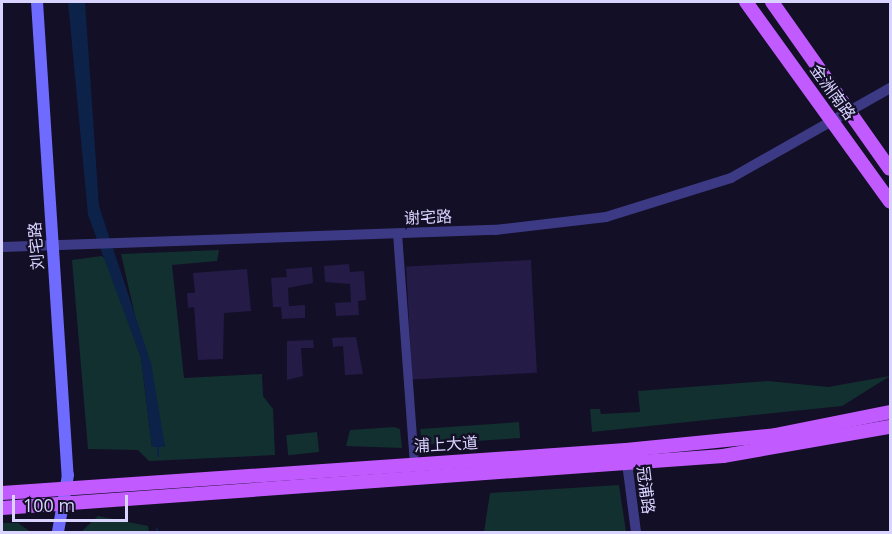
<!DOCTYPE html>
<meta charset="utf-8">
<style>
body{margin:0}
#map{position:relative;width:892px;height:534px;overflow:hidden;background:#130f26;font-family:"Open Sans","Noto Sans SC",sans-serif}
div>[style]{position:absolute}
.green>*{inset:0;background:#12302f;transform-origin:0 0}
.water>*{inset:0;background:#0c2248}
.stream>*{height:2px;margin:-1px;padding:0 1px;transform-origin:1px;border-radius:1px;background:#0c2248}
.building>*{inset:0;background:#241b47;transform-origin:0 0}
.minor>*{height:9px;margin:-4.5px;padding:0 4.5px;transform-origin:4.5px;border-radius:4.5px;background:#3d3a85}
.tertiary>*{height:10px;margin:-5px;padding:0 5px;transform-origin:5px;border-radius:5px;background:#3d3a85}
.secondary>*{height:12px;margin:-6px;padding:0 6px;transform-origin:6px;border-radius:6px;background:#6f6bff}
.primary>*{height:14px;margin:-7px;padding:0 7px;transform-origin:7px;border-radius:7px;background:#c25bff}
span{translate:-50% -50%;white-space:nowrap;text-align:center;line-height:1.15;-webkit-text-stroke:4.5px #130f26;paint-order:stroke}
.street-label{font-size:16px;color:#d9d4ff}
.frame{position:absolute;inset:0;border:3px solid #d9d4ff;pointer-events:none}
.scale{position:absolute;left:12px;top:495px;width:116px;height:27px;box-sizing:border-box;border:3px solid #d9d4ff;border-top:0;padding-left:8px;font-size:18px;line-height:21px;white-space:nowrap;color:#d9d4ff;-webkit-text-stroke:4px #130f26;paint-order:stroke}
</style>
<div id="map">
<div class="green">
<i style="clip-path:polygon(219px 250px,217px 261px,172px 265px,184px 378px,262px 374px,263px 396px,273px 409px,275px 455px,149px 461px,138px 450px,88px 449px,72px 260px,102px 256px,108px 262px,141px 358px,152px 447px,165px 447px,121px 254px)"></i>
<i style="clip-path:polygon(890px 376px,842px 406px,592px 432px,590px 409px,600px 409px,601px 414px,640px 412px,638px 391px,768px 381px,828px 387px)"></i>
<i style="left:519px;top:422px;width:16px;height:99px;rotate:86deg"></i>
<i style="clip-path:polygon(394px 427px,400px 429px,402px 448px,346px 446px,350px 430px)"></i>
<i style="left:317px;top:432px;width:20px;height:31px;rotate:84deg"></i>
<i style="clip-path:polygon(619px 485px,626px 532px,484px 532px,490px 493px)"></i>
<i style="clip-path:polygon(98px 516px,148px 526px,149px 532px,81px 532px)"></i>
<i style="clip-path:polygon(2px 523px,18px 523px,31px 532px,2px 532px)"></i>
</div>
<div class="water">
<i style="clip-path:polygon(68px 2px,85px 2px,99px 206px,151px 363px,165px 447px,152px 447px,141px 358px,88px 215px)"></i>
</div>
<div class="stream">
<i style="left:158px;top:456px;width:9px;rotate:-90deg"></i>
<i style="left:157px;top:532px;width:3px;rotate:-90deg"></i>
</div>
<div class="building">
<i style="left:531px;top:260px;width:113px;height:125px;rotate:87deg"></i>
<i style="clip-path:polygon(349px 264px,350px 272px,364px 271px,366px 300px,358px 301px,359px 315px,336px 316px,335px 303px,351px 302px,350px 284px,325px 282px,324px 266px)"></i>
<i style="clip-path:polygon(312px 267px,313px 283px,288px 288px,289px 306px,305px 305px,305px 318px,282px 319px,281px 307px,273px 307px,271px 278px,287px 277px,286px 269px)"></i>
<i style="clip-path:polygon(247px 269px,251px 311px,224px 313px,223px 359px,198px 360px,194px 307px,188px 308px,187px 293px,195px 293px,193px 273px)"></i>
<i style="clip-path:polygon(356px 337px,363px 374px,345px 375px,343px 346px,333px 347px,332px 338px)"></i>
<i style="clip-path:polygon(313px 340px,314px 348px,301px 348px,303px 376px,287px 380px,287px 341px)"></i>
</div>
<div class="minor">
<i style="left:397px;top:233px;width:230px;rotate:85.8deg"></i>
</div>
<div class="tertiary">
<i style="left:2px;top:247px;width:493px;rotate:-2deg"></i>
<i style="left:495px;top:230px;width:112px;rotate:-6.7deg"></i>
<i style="left:606px;top:217px;width:131px;rotate:-17.3deg"></i>
<i style="left:731px;top:178px;width:183px;rotate:-29.5deg"></i>
<i style="left:626px;top:455px;width:78px;rotate:82.6deg"></i>
</div>
<div class="secondary">
<i style="left:37px;top:2px;width:474px;rotate:86.3deg"></i>
<i style="left:68px;top:475px;width:58px;rotate:100deg"></i>
</div>
<div class="primary">
<i style="left:746px;top:2px;width:246px;rotate:54.2deg"></i>
<i style="left:772px;top:2px;width:204px;rotate:54.8deg"></i>
<i style="left:2px;top:493px;width:625px;rotate:-3.94deg"></i>
<i style="left:626px;top:450px;width:150px;rotate:-5.7deg"></i>
<i style="left:775px;top:435px;width:117px;rotate:-11.3deg"></i>
<i style="left:2px;top:508px;width:723px;rotate:-4.13deg"></i>
<i style="left:723px;top:456px;width:169px;rotate:-9.9deg"></i>
</div>
<div class="street-label">
<span style="left:833px;top:92px;rotate:54deg">金洲南路</span>
<span style="left:428px;top:217px;rotate:-2deg">谢宅路</span>
<span style="left:36px;top:246px;rotate:-94deg">刘宅路</span>
<span style="left:446px;top:444px;rotate:-3deg">浦上大道</span>
<span style="left:646px;top:490px;rotate:83deg">冠浦路</span>
</div>
<div class="frame"></div>
<div class="scale">100 m</div>
</div>
